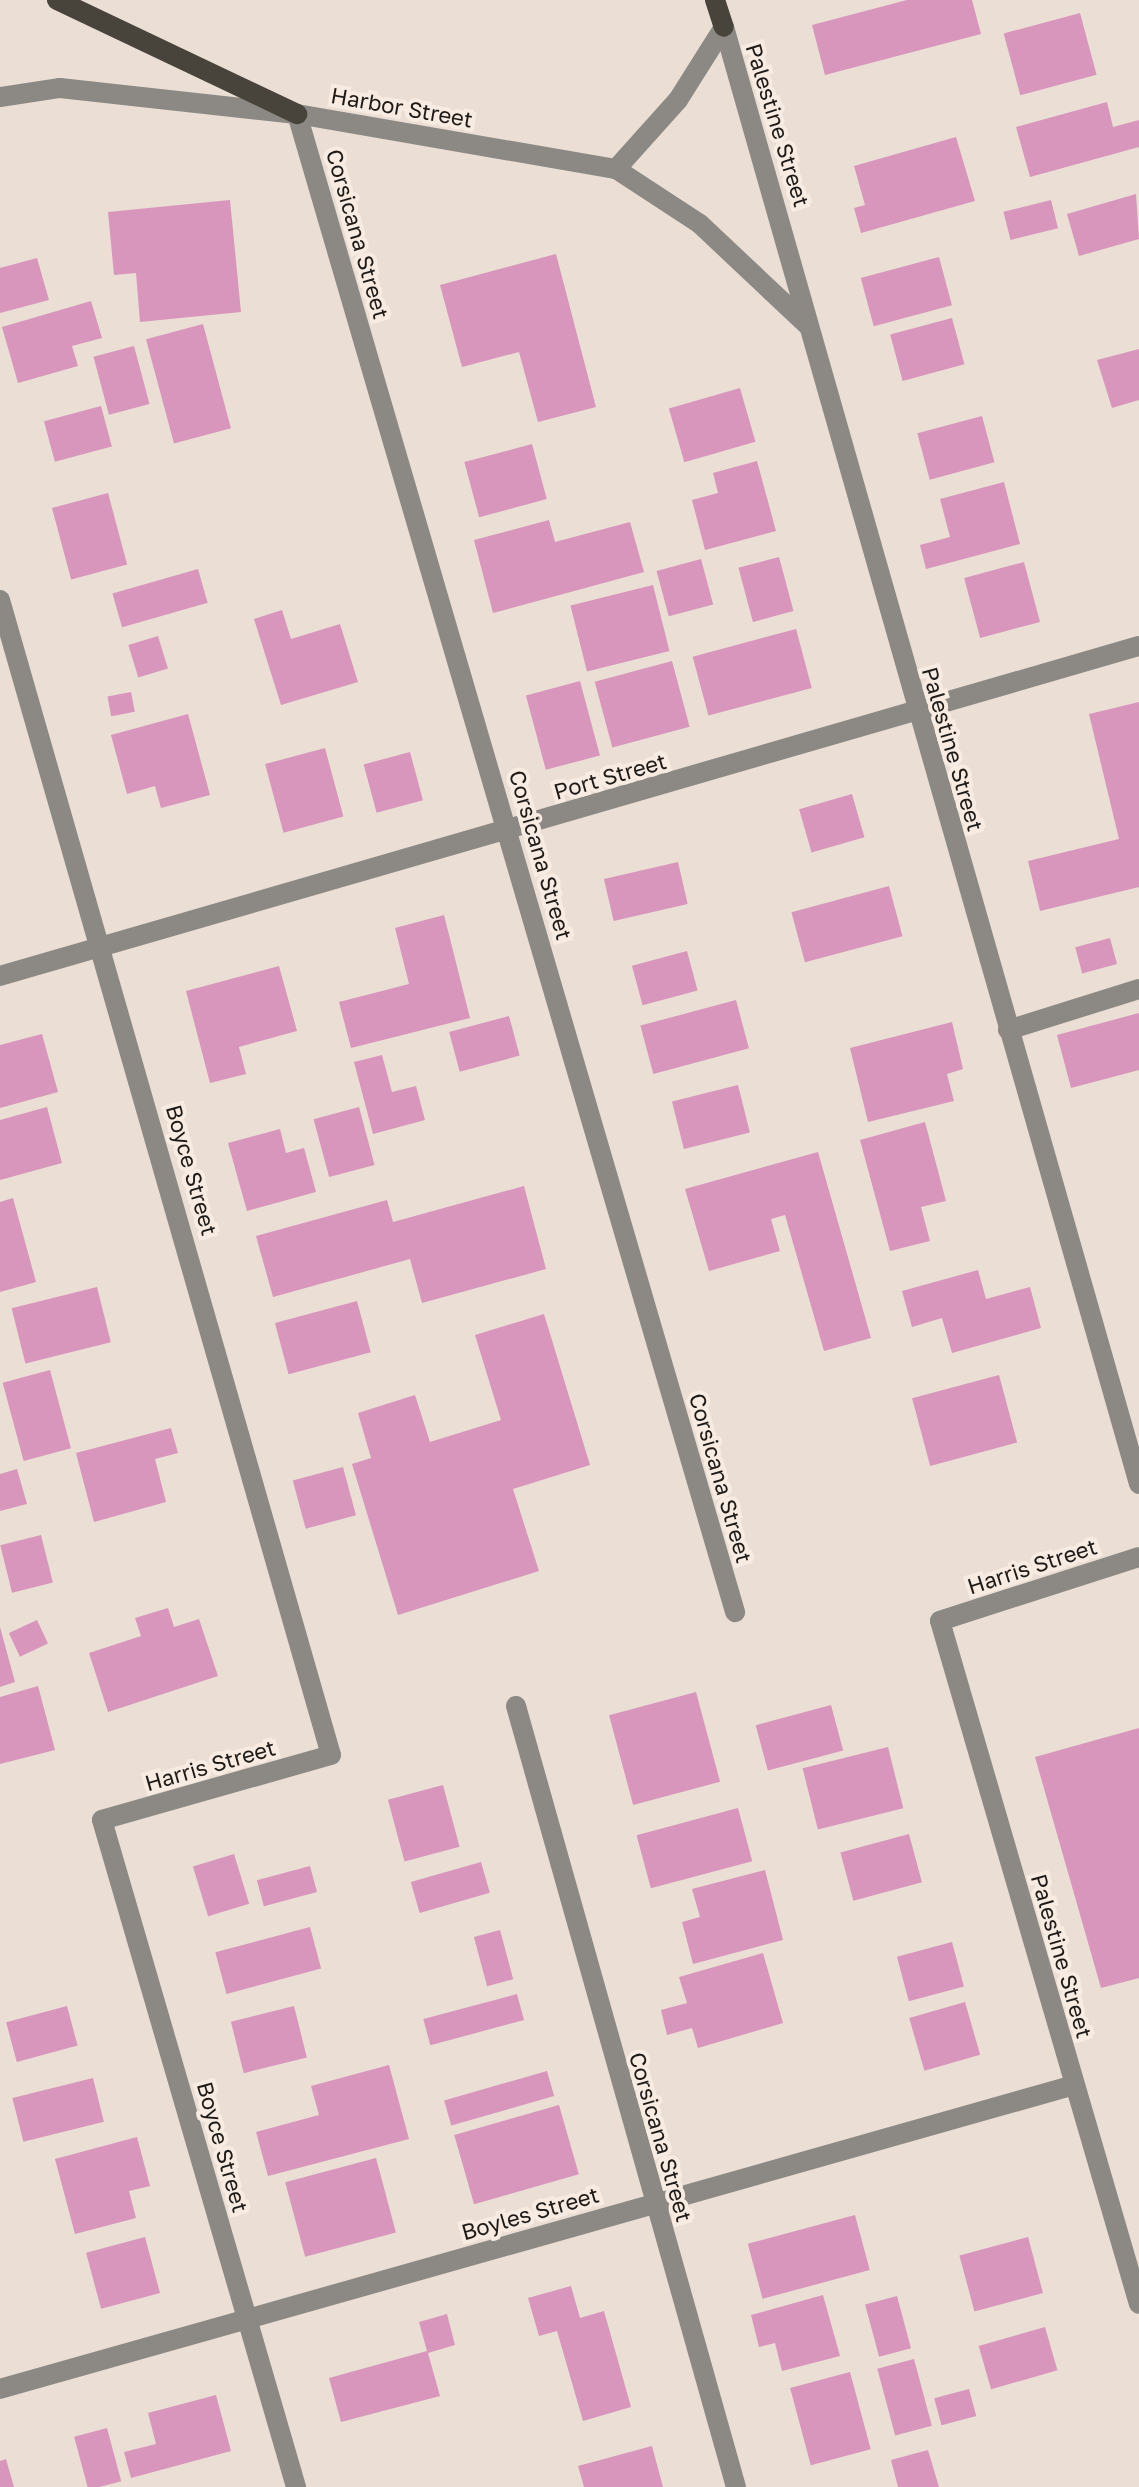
<!DOCTYPE html>
<style>
body{margin:0}
#map{position:relative;width:1139px;height:2487px;overflow:hidden;background:#eaded5;font-family:"Golos Text",sans-serif}
div>[style]{position:absolute}
.building>*{inset:0;background:#d896bc;transform-origin:0 0}
.minor>*{height:20px;margin:-10px;padding:0 10px;transform-origin:10px;border-radius:10px;background:#8c8984}
.major>*{height:20px;margin:-10px;padding:0 10px;transform-origin:10px;border-radius:10px;background:#48433b}
span{translate:-50% -50%;white-space:nowrap;text-align:center;line-height:1.15;-webkit-text-stroke:8px #f7ebe2;paint-order:stroke}
.street-label{font-size:22px;color:#1e1a17}
</style>
<div id="map">
<div class="building">
<i style="clip-path:polygon(907px 0,972px 0,981px 34px,825px 75px,812px 25px)"></i>
<i style="left:1080px;top:13px;width:64px;height:79px;rotate:75deg"></i>
<i style="clip-path:polygon(1107px 102px,1113px 127px,1139px 120px,1139px 147px,1030px 177px,1016px 127px)"></i>
<i style="clip-path:polygon(956px 137px,975px 201px,861px 233px,854px 208px,865px 205px,854px 166px)"></i>
<i style="clip-path:polygon(1136px 194px,1139px 239px,1079px 256px,1067px 214px)"></i>
<i style="clip-path:polygon(230px 200px,241px 312px,140px 322px,136px 273px,114px 275px,108px 212px)"></i>
<i style="left:1051px;top:200px;width:29px;height:49px;rotate:76deg"></i>
<i style="clip-path:polygon(556px 254px,596px 407px,538px 422px,519px 352px,462px 367px,440px 285px)"></i>
<i style="left:939px;top:257px;width:50px;height:81px;rotate:75deg"></i>
<i style="clip-path:polygon(37px 258px,49px 300px,0 313px,0 268px)"></i>
<i style="clip-path:polygon(91px 301px,102px 338px,72px 346px,78px 366px,18px 383px,2px 327px)"></i>
<i style="left:952px;top:318px;width:48px;height:64px;rotate:75deg"></i>
<i style="left:203px;top:324px;width:108px;height:59px;rotate:75deg"></i>
<i style="left:134px;top:346px;width:60px;height:42px;rotate:75deg"></i>
<i style="clip-path:polygon(1139px 349px,1139px 400px,1112px 408px,1097px 360px)"></i>
<i style="left:740px;top:388px;width:56px;height:74px;rotate:74deg"></i>
<i style="left:101px;top:406px;width:42px;height:59px;rotate:75deg"></i>
<i style="left:982px;top:416px;width:48px;height:67px;rotate:75deg"></i>
<i style="left:532px;top:444px;width:57px;height:70px;rotate:75deg"></i>
<i style="clip-path:polygon(757px 461px,776px 531px,705px 550px,692px 500px,718px 493px,713px 473px)"></i>
<i style="clip-path:polygon(1004px 482px,1020px 544px,926px 569px,920px 545px,950px 537px,940px 499px)"></i>
<i style="left:108px;top:493px;width:74px;height:58px;rotate:75deg"></i>
<i style="clip-path:polygon(549px 520px,555px 542px,630px 522px,644px 572px,493px 613px,474px 540px)"></i>
<i style="left:779px;top:557px;width:56px;height:42px;rotate:75deg"></i>
<i style="left:701px;top:559px;width:47px;height:46px;rotate:75deg"></i>
<i style="left:1024px;top:562px;width:62px;height:62px;rotate:75deg"></i>
<i style="left:198px;top:569px;width:35px;height:89px;rotate:74deg"></i>
<i style="left:653px;top:585px;width:68px;height:85px;rotate:76deg"></i>
<i style="clip-path:polygon(282px 610px,291px 639px,340px 624px,358px 682px,281px 705px,254px 619px)"></i>
<i style="left:796px;top:629px;width:61px;height:107px;rotate:75deg"></i>
<i style="left:158px;top:636px;width:34px;height:31px;rotate:73deg"></i>
<i style="left:672px;top:661px;width:68px;height:80px;rotate:75deg"></i>
<i style="left:580px;top:681px;width:77px;height:56px;rotate:75deg"></i>
<i style="left:131px;top:692px;width:20px;height:24px;rotate:79deg"></i>
<i style="clip-path:polygon(1139px 702px,1139px 887px,1040px 911px,1028px 861px,1119px 839px,1089px 714px)"></i>
<i style="clip-path:polygon(188px 714px,210px 795px,161px 808px,155px 786px,127px 794px,111px 735px)"></i>
<i style="left:325px;top:748px;width:71px;height:62px;rotate:75deg"></i>
<i style="left:410px;top:752px;width:50px;height:48px;rotate:75deg"></i>
<i style="left:852px;top:794px;width:45px;height:55px;rotate:74deg"></i>
<i style="left:678px;top:862px;width:43px;height:76px;rotate:77deg"></i>
<i style="left:889px;top:886px;width:52px;height:101px;rotate:75deg"></i>
<i style="clip-path:polygon(444px 915px,470px 1018px,351px 1048px,339px 1002px,409px 984px,395px 928px)"></i>
<i style="left:1110px;top:938px;width:27px;height:36px;rotate:75deg"></i>
<i style="left:687px;top:951px;width:41px;height:57px;rotate:75deg"></i>
<i style="clip-path:polygon(279px 966px,297px 1031px,239px 1047px,246px 1074px,210px 1083px,186px 991px)"></i>
<i style="left:736px;top:1000px;width:50px;height:99px;rotate:75deg"></i>
<i style="clip-path:polygon(1139px 1013px,1139px 1070px,1071px 1088px,1057px 1035px)"></i>
<i style="left:509px;top:1016px;width:41px;height:62px;rotate:75deg"></i>
<i style="clip-path:polygon(952px 1022px,963px 1069px,947px 1074px,954px 1101px,868px 1122px,850px 1048px)"></i>
<i style="clip-path:polygon(42px 1034px,58px 1092px,0 1108px,0 1045px)"></i>
<i style="clip-path:polygon(382px 1055px,392px 1092px,416px 1086px,425px 1120px,373px 1134px,354px 1062px)"></i>
<i style="left:738px;top:1085px;width:49px;height:68px;rotate:76deg"></i>
<i style="clip-path:polygon(47px 1107px,62px 1163px,0 1180px,0 1120px)"></i>
<i style="left:359px;top:1107px;width:60px;height:47px;rotate:75deg"></i>
<i style="clip-path:polygon(925px 1122px,946px 1201px,921px 1207px,930px 1241px,890px 1251px,860px 1140px)"></i>
<i style="clip-path:polygon(280px 1129px,286px 1153px,304px 1148px,316px 1192px,247px 1211px,228px 1143px)"></i>
<i style="clip-path:polygon(818px 1152px,871px 1338px,824px 1351px,785px 1215px,771px 1219px,780px 1251px,709px 1271px,685px 1189px)"></i>
<i style="clip-path:polygon(524px 1186px,546px 1269px,422px 1303px,410px 1259px,273px 1297px,256px 1236px,387px 1200px,393px 1222px)"></i>
<i style="clip-path:polygon(13px 1198px,36px 1282px,0 1292px,0 1202px)"></i>
<i style="clip-path:polygon(978px 1270px,986px 1299px,1030px 1287px,1041px 1328px,952px 1353px,942px 1318px,912px 1327px,902px 1291px)"></i>
<i style="left:97px;top:1287px;width:57px;height:88px;rotate:76deg"></i>
<i style="left:357px;top:1301px;width:53px;height:85px;rotate:75deg"></i>
<i style="clip-path:polygon(544px 1314px,590px 1465px,513px 1489px,539px 1571px,398px 1615px,352px 1464px,371px 1458px,358px 1413px,415px 1395px,430px 1442px,501px 1420px,475px 1335px)"></i>
<i style="left:50px;top:1370px;width:81px;height:49px;rotate:75deg"></i>
<i style="left:999px;top:1375px;width:70px;height:90px;rotate:75deg"></i>
<i style="clip-path:polygon(171px 1428px,178px 1453px,155px 1459px,166px 1502px,94px 1522px,76px 1453px)"></i>
<i style="left:343px;top:1467px;width:50px;height:52px;rotate:75deg"></i>
<i style="clip-path:polygon(17px 1469px,27px 1504px,0 1511px,0 1474px)"></i>
<i style="left:41px;top:1535px;width:49px;height:42px;rotate:76deg"></i>
<i style="clip-path:polygon(168px 1608px,174px 1627px,199px 1619px,218px 1676px,108px 1712px,89px 1653px,141px 1636px,135px 1618px)"></i>
<i style="left:37px;top:1620px;width:26px;height:31px;rotate:65deg"></i>
<i style="clip-path:polygon(0 1627px,15px 1682px,0 1687px)"></i>
<i style="clip-path:polygon(38px 1686px,55px 1750px,0 1764px,0 1697px)"></i>
<i style="left:696px;top:1692px;width:93px;height:90px;rotate:75deg"></i>
<i style="left:831px;top:1705px;width:47px;height:78px;rotate:75deg"></i>
<i style="clip-path:polygon(1139px 1728px,1139px 1978px,1101px 1988px,1035px 1757px)"></i>
<i style="left:888px;top:1747px;width:63px;height:88px;rotate:76deg"></i>
<i style="left:443px;top:1785px;width:64px;height:57px;rotate:75deg"></i>
<i style="left:738px;top:1808px;width:55px;height:105px;rotate:75deg"></i>
<i style="left:909px;top:1834px;width:50px;height:71px;rotate:75deg"></i>
<i style="left:234px;top:1854px;width:52px;height:43px;rotate:73deg"></i>
<i style="left:481px;top:1862px;width:32px;height:73px;rotate:74deg"></i>
<i style="left:310px;top:1866px;width:27px;height:55px;rotate:75deg"></i>
<i style="clip-path:polygon(765px 1870px,783px 1940px,693px 1964px,682px 1922px,700px 1917px,692px 1889px)"></i>
<i style="left:310px;top:1927px;width:43px;height:98px;rotate:75deg"></i>
<i style="left:500px;top:1930px;width:51px;height:27px;rotate:75deg"></i>
<i style="left:952px;top:1942px;width:46px;height:57px;rotate:75deg"></i>
<i style="clip-path:polygon(763px 1953px,783px 2023px,698px 2048px,692px 2028px,667px 2035px,661px 2010px,687px 2003px,679px 1977px)"></i>
<i style="left:517px;top:1994px;width:27px;height:97px;rotate:75deg"></i>
<i style="left:965px;top:2002px;width:55px;height:58px;rotate:74deg"></i>
<i style="left:67px;top:2006px;width:41px;height:63px;rotate:75deg"></i>
<i style="left:294px;top:2006px;width:53px;height:65px;rotate:76deg"></i>
<i style="clip-path:polygon(389px 2065px,409px 2139px,268px 2176px,256px 2132px,319px 2115px,311px 2086px)"></i>
<i style="left:547px;top:2071px;width:26px;height:107px;rotate:74deg"></i>
<i style="left:93px;top:2078px;width:45px;height:83px;rotate:76deg"></i>
<i style="left:559px;top:2105px;width:72px;height:109px;rotate:74deg"></i>
<i style="clip-path:polygon(137px 2137px,150px 2186px,129px 2191px,136px 2218px,75px 2234px,55px 2159px)"></i>
<i style="left:376px;top:2158px;width:77px;height:94px;rotate:75deg"></i>
<i style="left:855px;top:2215px;width:57px;height:111px;rotate:75deg"></i>
<i style="left:145px;top:2237px;width:58px;height:61px;rotate:75deg"></i>
<i style="left:1028px;top:2237px;width:58px;height:71px;rotate:75deg"></i>
<i style="clip-path:polygon(571px 2286px,580px 2318px,604px 2311px,631px 2407px,583px 2421px,557px 2331px,539px 2336px,528px 2298px)"></i>
<i style="clip-path:polygon(823px 2295px,840px 2356px,782px 2371px,775px 2343px,759px 2347px,751px 2315px)"></i>
<i style="left:897px;top:2296px;width:54px;height:33px;rotate:75deg"></i>
<i style="clip-path:polygon(447px 2314px,455px 2345px,428px 2353px,440px 2396px,341px 2422px,329px 2378px,427px 2351px,419px 2322px)"></i>
<i style="left:1045px;top:2327px;width:45px;height:69px;rotate:74deg"></i>
<i style="left:914px;top:2359px;width:69px;height:38px;rotate:75deg"></i>
<i style="left:850px;top:2372px;width:80px;height:62px;rotate:75deg"></i>
<i style="left:969px;top:2389px;width:28px;height:36px;rotate:75deg"></i>
<i style="clip-path:polygon(216px 2395px,231px 2451px,131px 2478px,124px 2452px,156px 2444px,148px 2413px)"></i>
<i style="left:107px;top:2428px;width:55px;height:34px;rotate:75deg"></i>
<i style="clip-path:polygon(652px 2446px,663px 2487px,584px 2487px,578px 2466px)"></i>
<i style="clip-path:polygon(928px 2450px,939px 2487px,898px 2487px,891px 2460px)"></i>
<i style="clip-path:polygon(6px 2459px,14px 2487px,0 2487px,0 2461px)"></i>
</div>
<div class="minor">
<i style="left:724px;top:27px;width:1515px;rotate:74.1deg"></i>
<i style="left:0;top:97px;width:61px;rotate:-8.5deg"></i>
<i style="left:60px;top:88px;width:238px;rotate:6.3deg"></i>
<i style="left:297px;top:114px;width:324px;rotate:9.8deg"></i>
<i style="left:616px;top:169px;width:100px;rotate:33.2deg"></i>
<i style="left:700px;top:224px;width:147px;rotate:43.3deg"></i>
<i style="left:297px;top:114px;width:1561px;rotate:73.7deg"></i>
<i style="left:616px;top:169px;width:93px;rotate:-48.1deg"></i>
<i style="left:678px;top:100px;width:86px;rotate:-57.8deg"></i>
<i style="left:0;top:600px;width:1201px;rotate:74.01deg"></i>
<i style="left:331px;top:1755px;width:238px;rotate:164.2deg"></i>
<i style="left:102px;top:1820px;width:695px;rotate:73.78deg"></i>
<i style="left:0;top:976px;width:1186px;rotate:-16.16deg"></i>
<i style="left:1008px;top:1030px;width:137px;rotate:-17.4deg"></i>
<i style="left:1139px;top:1557px;width:209px;rotate:162.2deg"></i>
<i style="left:940px;top:1621px;width:711px;rotate:73.76deg"></i>
<i style="left:516px;top:1706px;width:811px;rotate:74.27deg"></i>
<i style="left:0;top:2389px;width:1116px;rotate:-15.8deg"></i>
</div>
<div class="major">
<i style="left:57px;top:0;width:266px;rotate:25.4deg"></i>
<i style="left:715px;top:0;width:28px;rotate:72deg"></i>
</div>
<div class="street-label">
<span style="left:402px;top:107px;rotate:10deg">Harbor Street</span>
<span style="left:778px;top:125px;rotate:73deg">Palestine Street</span>
<span style="left:358px;top:234px;rotate:74deg">Corsicana Street</span>
<span style="left:953px;top:749px;rotate:74deg">Palestine Street</span>
<span style="left:610px;top:776px;rotate:-16deg">Port Street</span>
<span style="left:541px;top:855px;rotate:74deg">Corsicana Street</span>
<span style="left:192px;top:1170px;rotate:74deg">Boyce Street</span>
<span style="left:721px;top:1478px;rotate:74deg">Corsicana Street</span>
<span style="left:1032px;top:1566px;rotate:-18deg">Harris Street</span>
<span style="left:210px;top:1765px;rotate:-16deg">Harris Street</span>
<span style="left:1062px;top:1956px;rotate:74deg">Palestine Street</span>
<span style="left:661px;top:2137px;rotate:74deg">Corsicana Street</span>
<span style="left:223px;top:2147px;rotate:74deg">Boyce Street</span>
<span style="left:530px;top:2213px;rotate:-16deg">Boyles Street</span>
</div>
</div>
